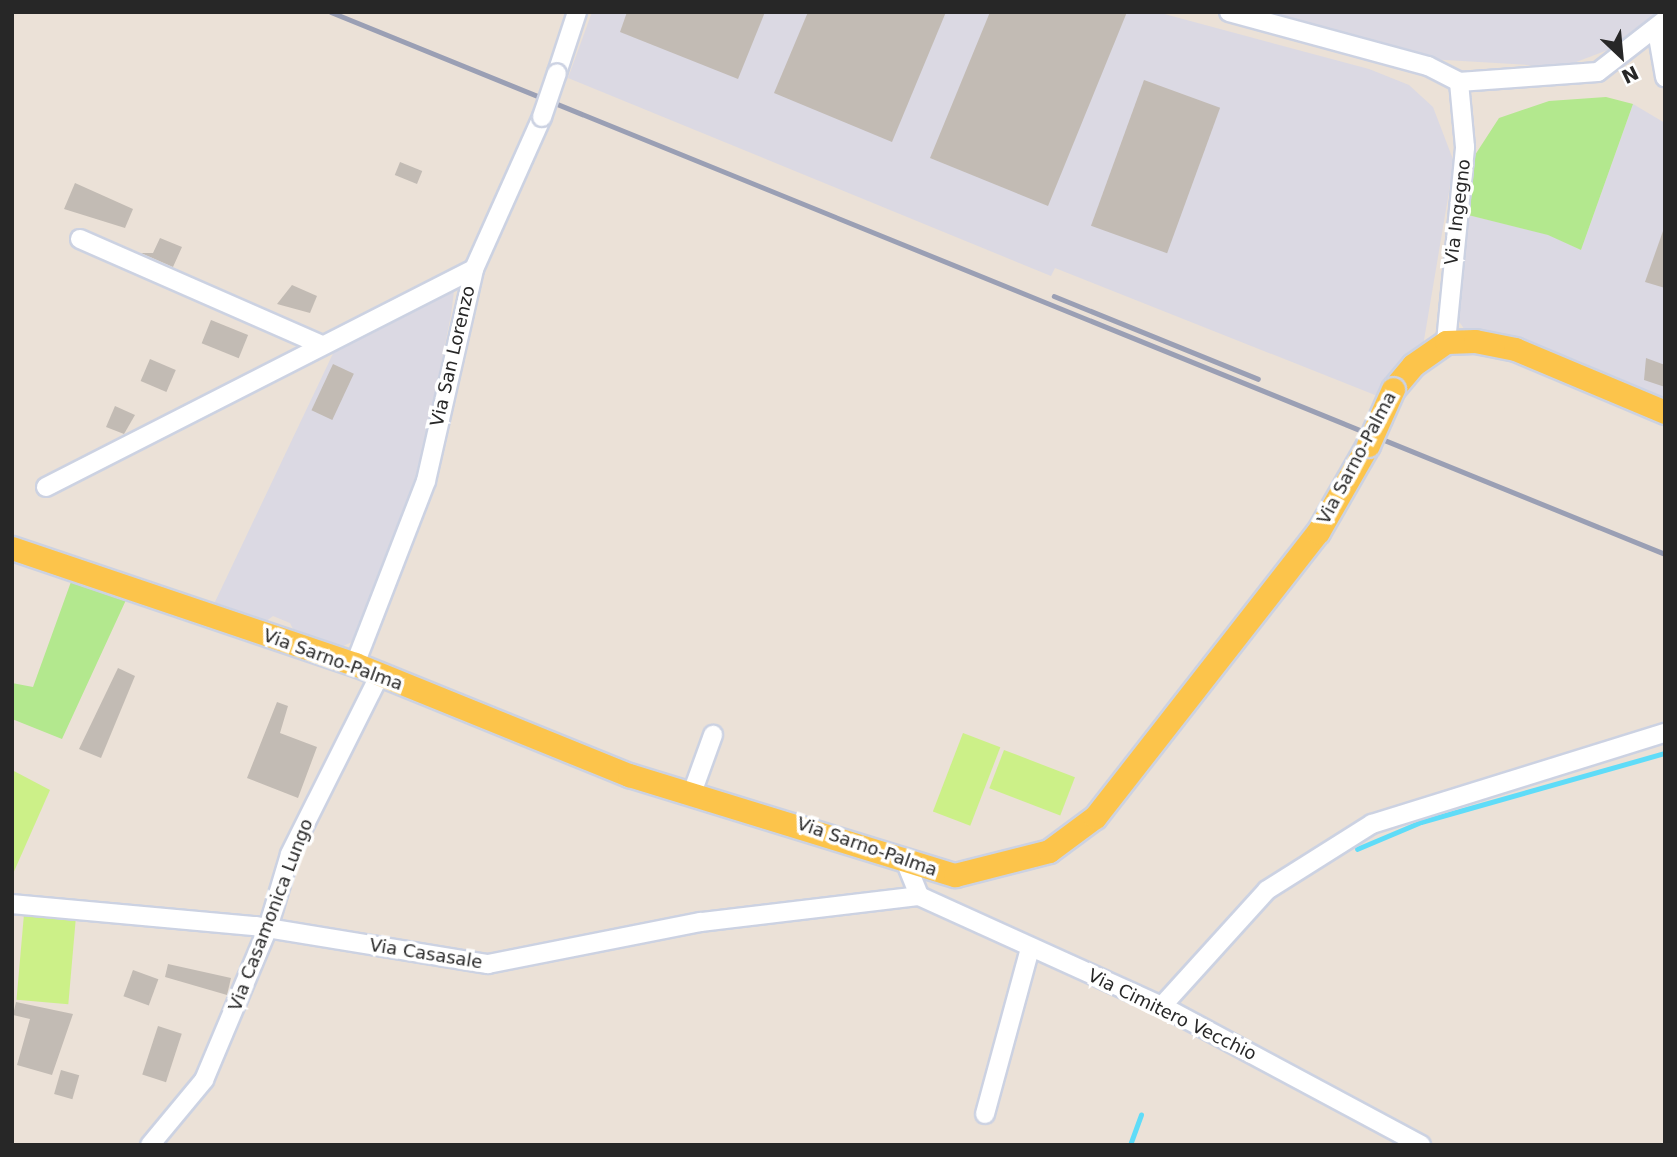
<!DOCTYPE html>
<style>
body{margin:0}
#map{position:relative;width:1677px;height:1157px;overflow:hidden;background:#ebe1d7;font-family:"DejaVu Sans",sans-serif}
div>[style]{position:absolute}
.industrial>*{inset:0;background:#dbd9e3}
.green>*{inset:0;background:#b3e88e}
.pitch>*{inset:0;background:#ccf088;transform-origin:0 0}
.stream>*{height:4.5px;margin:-2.25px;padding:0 2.25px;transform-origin:2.25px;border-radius:2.25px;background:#5fdcf8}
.building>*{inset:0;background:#c2bbb4;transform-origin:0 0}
.roads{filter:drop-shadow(2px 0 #ccd2e2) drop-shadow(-2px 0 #ccd2e2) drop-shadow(0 2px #ccd2e2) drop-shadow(0 -2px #ccd2e2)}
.minor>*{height:18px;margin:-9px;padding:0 9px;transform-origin:9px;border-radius:9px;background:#fff}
.major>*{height:23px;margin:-11.5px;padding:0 11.5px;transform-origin:11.5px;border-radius:11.5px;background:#fcc44b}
.rail>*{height:4.5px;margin:-2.25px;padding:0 2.25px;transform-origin:2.25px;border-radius:2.25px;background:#9a9fb4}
.bridges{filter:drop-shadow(2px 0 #ccd2e2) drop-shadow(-2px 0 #ccd2e2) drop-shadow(0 2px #ccd2e2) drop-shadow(0 -2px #ccd2e2)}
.minor-bridge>*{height:18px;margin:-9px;padding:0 9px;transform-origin:9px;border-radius:9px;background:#fff}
.major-bridge>*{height:23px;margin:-11.5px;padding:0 11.5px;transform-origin:11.5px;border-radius:11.5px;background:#fcc44b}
span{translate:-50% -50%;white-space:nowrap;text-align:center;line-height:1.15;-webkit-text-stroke:7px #fff;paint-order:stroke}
.street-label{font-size:18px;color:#272727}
.frame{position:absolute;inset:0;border:14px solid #272727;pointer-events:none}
.north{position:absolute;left:1586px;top:21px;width:70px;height:70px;-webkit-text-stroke:5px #fff;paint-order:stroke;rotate:154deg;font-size:19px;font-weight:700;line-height:28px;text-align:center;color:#272727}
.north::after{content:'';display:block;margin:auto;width:24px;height:32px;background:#272727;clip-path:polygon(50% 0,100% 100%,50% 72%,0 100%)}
</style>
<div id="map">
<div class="industrial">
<i style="clip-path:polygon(592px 12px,1157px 12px,1369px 69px,1409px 85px,1433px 107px,1454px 162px,1423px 346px,1380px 397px,1055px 268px,1051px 276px,568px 78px)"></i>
<i style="clip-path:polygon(1260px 12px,1656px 12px,1621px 45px,1563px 67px,1428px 59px)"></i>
<i style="clip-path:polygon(1633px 104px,1665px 123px,1665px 403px,1583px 370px,1584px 363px,1513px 339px,1467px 333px,1458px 320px,1468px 215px,1549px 235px,1581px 250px)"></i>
<i style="clip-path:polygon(445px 288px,454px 291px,451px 315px,418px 476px,354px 641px,339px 648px,295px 633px,290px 623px,273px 616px,265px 622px,213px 606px,338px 343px)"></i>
</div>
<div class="green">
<i style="clip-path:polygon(1606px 97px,1633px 104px,1581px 250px,1548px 235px,1468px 215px,1475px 155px,1499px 118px,1549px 101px)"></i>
<i style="clip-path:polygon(72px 579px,126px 600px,62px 739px,12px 719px,12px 683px,33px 687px)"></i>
</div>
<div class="pitch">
<i style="left:963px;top:733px;width:40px;height:84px;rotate:21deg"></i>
<i style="left:1004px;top:750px;width:76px;height:41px;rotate:21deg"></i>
<i style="clip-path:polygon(12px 770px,50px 790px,12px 876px)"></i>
<i style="left:24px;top:914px;width:52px;height:86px;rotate:5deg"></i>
</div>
<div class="stream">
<i style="left:1357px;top:849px;width:69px;rotate:-22.9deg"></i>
<i style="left:1421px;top:822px;width:254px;rotate:-15.8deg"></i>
<i style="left:1130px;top:1145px;width:32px;rotate:-70deg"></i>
</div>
<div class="building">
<i style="clip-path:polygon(627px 12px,765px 12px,738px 79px,620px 32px)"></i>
<i style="clip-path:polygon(808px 12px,946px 12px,892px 142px,774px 93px)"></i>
<i style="clip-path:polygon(990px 12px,1127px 12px,1048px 206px,930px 158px)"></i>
<i style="left:1144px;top:80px;width:81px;height:155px;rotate:20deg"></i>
<i style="left:400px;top:162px;width:24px;height:14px;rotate:22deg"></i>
<i style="clip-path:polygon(75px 183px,133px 209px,125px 228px,64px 209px)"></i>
<i style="clip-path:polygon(1663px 231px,1665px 231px,1665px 288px,1645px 282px)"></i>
<i style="clip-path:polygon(160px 238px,182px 247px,173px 267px,141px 253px,153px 253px)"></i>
<i style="clip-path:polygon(292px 285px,317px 296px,310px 313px,277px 304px)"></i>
<i style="left:211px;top:320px;width:40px;height:25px;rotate:22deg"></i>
<i style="clip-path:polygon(1646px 358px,1665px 365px,1665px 387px,1644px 380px)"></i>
<i style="left:150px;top:359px;width:28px;height:24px;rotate:23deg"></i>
<i style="left:333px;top:364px;width:23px;height:51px;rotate:25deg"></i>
<i style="clip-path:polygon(115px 406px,135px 415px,124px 434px,106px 427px)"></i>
<i style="clip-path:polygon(118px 668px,135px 676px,101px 758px,79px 749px)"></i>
<i style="clip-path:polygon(277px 702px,288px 706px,280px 733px,317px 747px,298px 798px,247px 778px)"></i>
<i style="clip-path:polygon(168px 964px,231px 978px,227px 995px,165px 977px)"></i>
<i style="left:133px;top:970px;width:27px;height:28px;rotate:20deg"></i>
<i style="clip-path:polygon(16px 1002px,73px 1014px,52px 1075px,17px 1065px,30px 1019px,13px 1015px)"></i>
<i style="left:158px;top:1026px;width:25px;height:51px;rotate:18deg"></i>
<i style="left:61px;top:1070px;width:19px;height:25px;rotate:16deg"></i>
</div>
<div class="roads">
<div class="minor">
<i style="left:1229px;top:12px;width:206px;rotate:15.2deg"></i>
<i style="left:1428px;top:66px;width:35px;rotate:27deg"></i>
<i style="left:1459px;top:82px;width:139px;rotate:-4.1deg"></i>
<i style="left:1598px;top:72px;width:85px;rotate:-37.8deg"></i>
<i style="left:1657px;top:31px;width:47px;rotate:80.1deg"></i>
<i style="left:557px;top:73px;width:64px;rotate:-71.8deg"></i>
<i style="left:80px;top:239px;width:264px;rotate:23.7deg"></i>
<i style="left:1446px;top:342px;width:196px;rotate:-84.4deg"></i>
<i style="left:1465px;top:147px;width:65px;rotate:-95.3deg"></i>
<i style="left:46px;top:487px;width:480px;rotate:-27deg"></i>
<i style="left:355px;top:664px;width:196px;rotate:-68.8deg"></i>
<i style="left:426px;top:481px;width:217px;rotate:-77.2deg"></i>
<i style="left:474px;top:269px;width:167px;rotate:-65.9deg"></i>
<i style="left:692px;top:793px;width:62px;rotate:-70.1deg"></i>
<i style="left:906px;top:863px;width:35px;rotate:68deg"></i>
<i style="left:12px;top:904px;width:244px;rotate:5.2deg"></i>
<i style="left:255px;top:926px;width:236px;rotate:9.3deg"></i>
<i style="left:488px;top:964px;width:217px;rotate:-11.2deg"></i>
<i style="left:701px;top:922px;width:220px;rotate:-6.8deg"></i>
<i style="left:919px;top:896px;width:267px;rotate:24.4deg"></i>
<i style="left:1162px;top:1006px;width:294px;rotate:28.2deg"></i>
<i style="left:1162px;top:1006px;width:156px;rotate:-47.8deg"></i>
<i style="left:1267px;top:890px;width:124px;rotate:-32.2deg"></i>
<i style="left:1372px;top:824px;width:307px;rotate:-17.3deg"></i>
<i style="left:985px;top:1114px;width:172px;rotate:-74.8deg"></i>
<i style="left:150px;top:1145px;width:85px;rotate:-50.3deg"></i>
<i style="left:204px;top:1080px;width:165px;rotate:-67.2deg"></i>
<i style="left:268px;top:928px;width:77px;rotate:-73.4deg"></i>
<i style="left:290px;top:854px;width:199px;rotate:-63.4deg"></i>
</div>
<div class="major">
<i style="left:1393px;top:389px;width:31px;rotate:-50deg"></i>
<i style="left:1413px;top:365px;width:40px;rotate:-34.9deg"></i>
<i style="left:1446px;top:342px;width:29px;rotate:-2deg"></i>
<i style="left:1475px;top:341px;width:41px;rotate:11.3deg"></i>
<i style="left:1515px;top:349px;width:163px;rotate:22.8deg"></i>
<i style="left:12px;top:548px;width:362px;rotate:18.7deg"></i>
<i style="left:355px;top:664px;width:296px;rotate:22.1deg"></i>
<i style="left:629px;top:775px;width:341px;rotate:17.1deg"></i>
<i style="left:955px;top:875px;width:97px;rotate:-14.3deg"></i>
<i style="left:1049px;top:851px;width:57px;rotate:-36.5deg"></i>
<i style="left:1095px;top:817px;width:362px;rotate:-52deg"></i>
<i style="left:1318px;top:532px;width:100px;rotate:-60.1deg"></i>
</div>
</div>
<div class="rail">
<i style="left:331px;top:12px;width:1440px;rotate:22.11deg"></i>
<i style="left:1054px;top:296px;width:220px;rotate:22.1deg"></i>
</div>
<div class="bridges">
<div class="minor-bridge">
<i style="left:542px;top:117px;width:46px;rotate:-71.2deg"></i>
</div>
<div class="major-bridge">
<i style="left:1368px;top:445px;width:61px;rotate:-65.9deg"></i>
</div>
</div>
<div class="street-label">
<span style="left:1458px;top:212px;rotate:-83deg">Via Ingegno</span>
<span style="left:453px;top:356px;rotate:-77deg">Via San Lorenzo</span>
<span style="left:1357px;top:458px;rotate:-62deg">Via Sarno-Palma</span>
<span style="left:333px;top:660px;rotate:20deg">Via Sarno-Palma</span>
<span style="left:867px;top:847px;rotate:19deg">Via Sarno-Palma</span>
<span style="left:271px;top:915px;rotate:-69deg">Via Casamonica Lungo</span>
<span style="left:426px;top:954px;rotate:9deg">Via Casasale</span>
<span style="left:1172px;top:1015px;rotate:26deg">Via Cimitero Vecchio</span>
</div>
<div class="frame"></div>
<div class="north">N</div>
</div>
